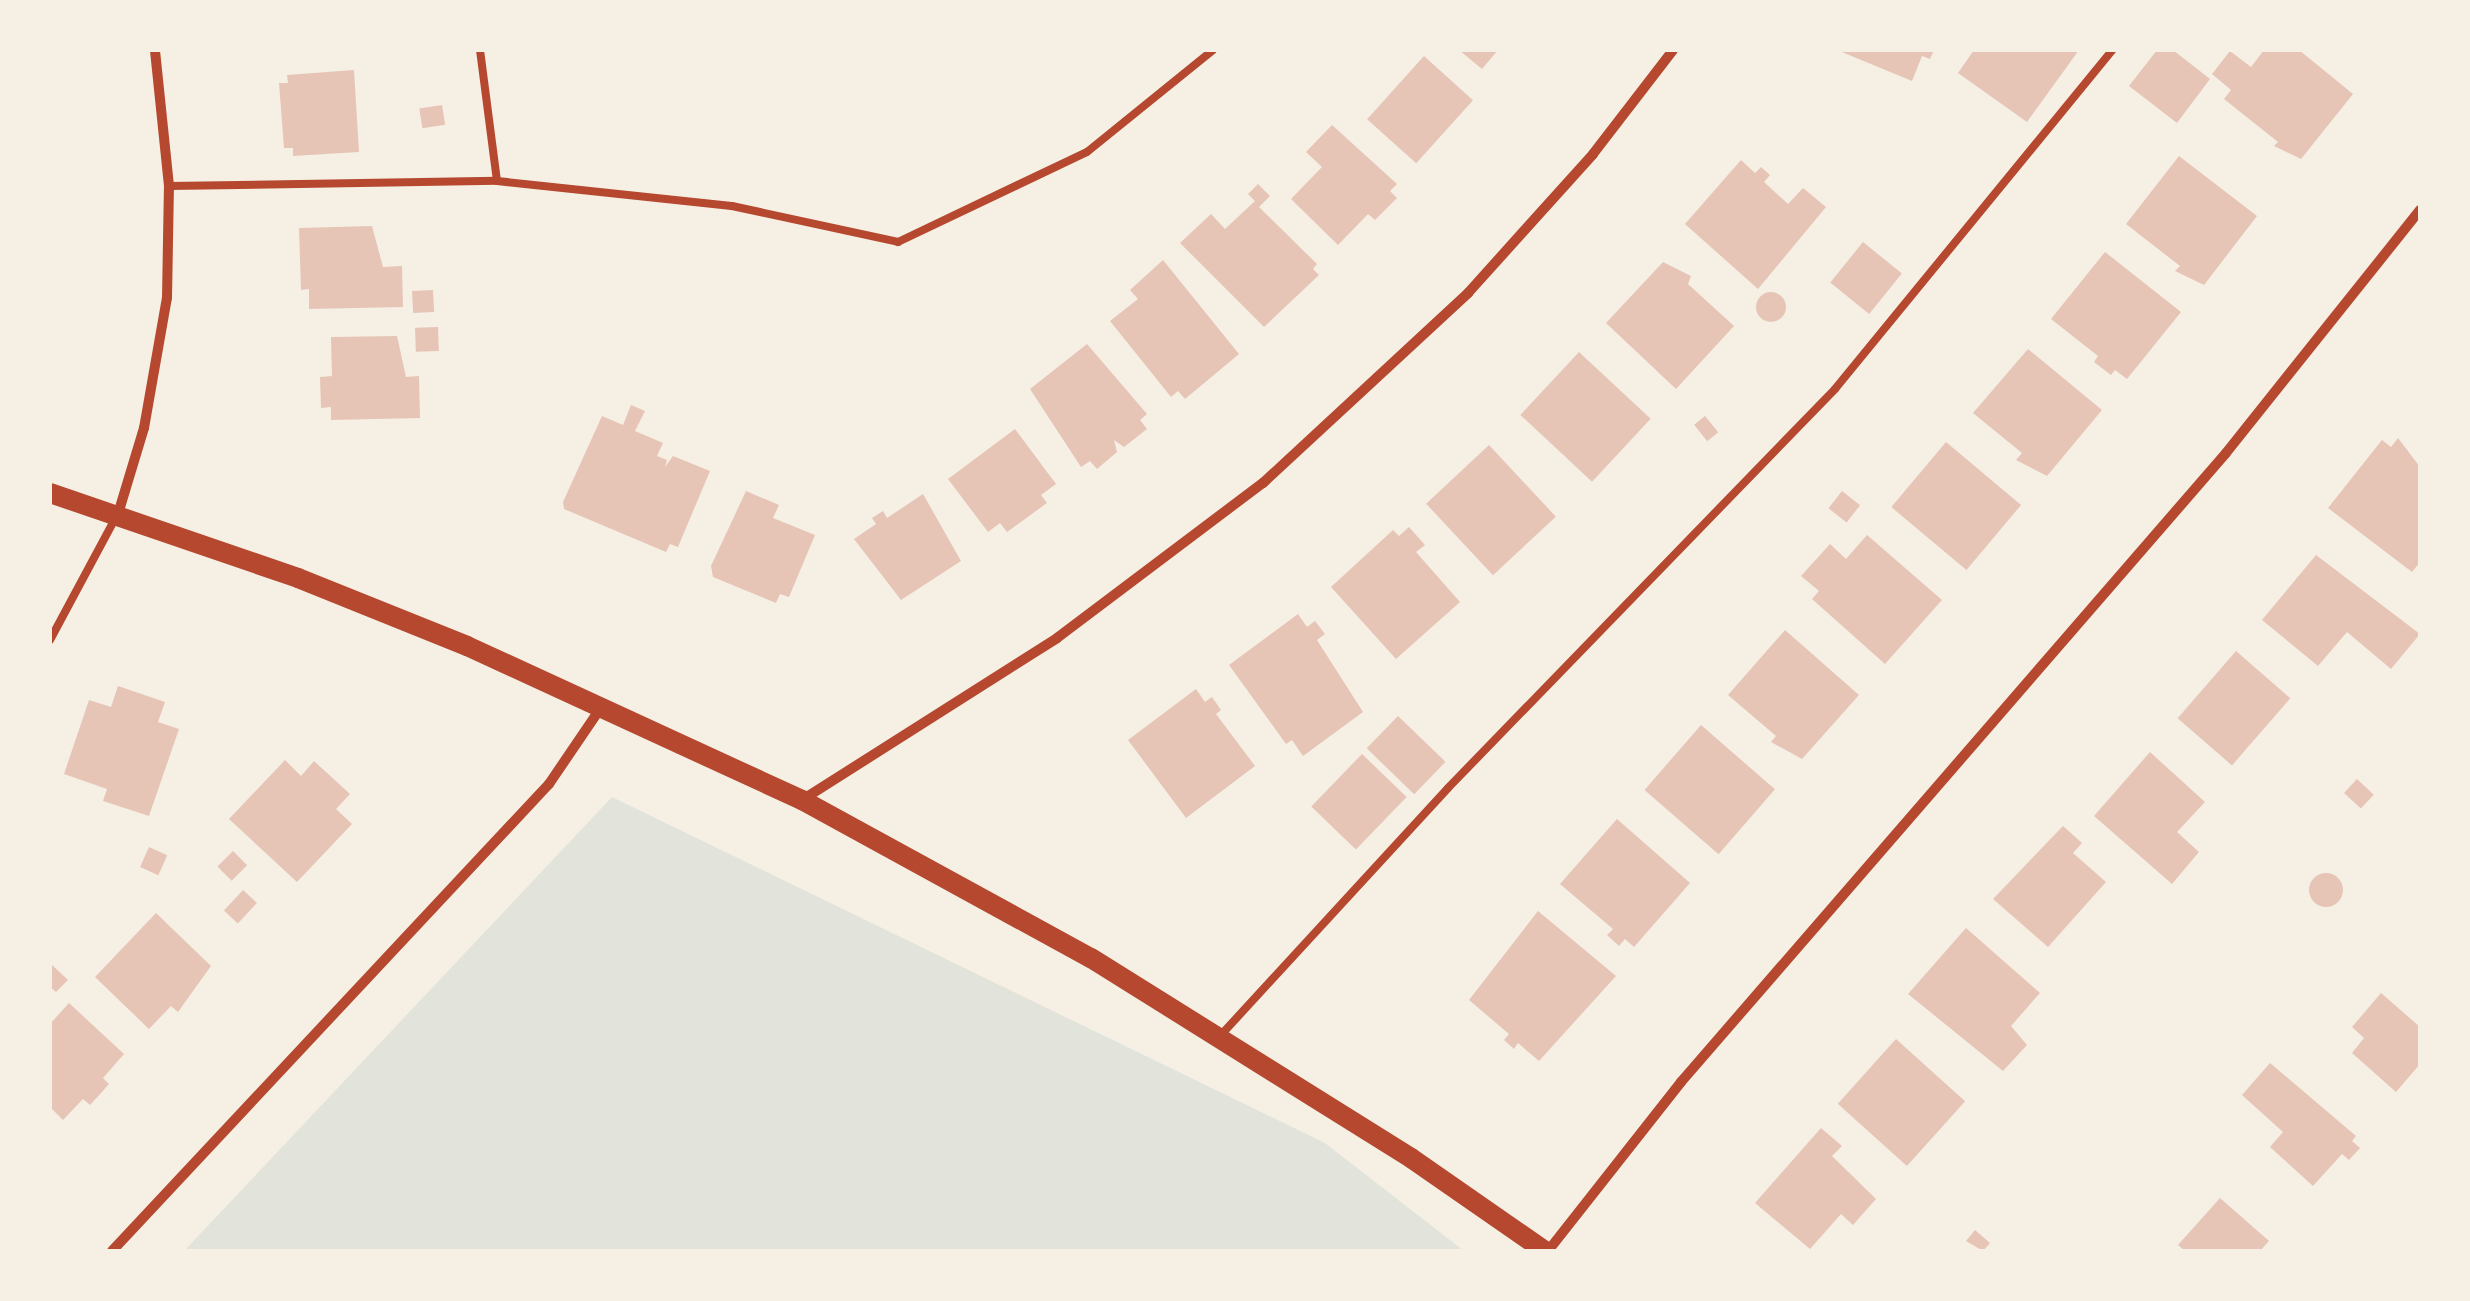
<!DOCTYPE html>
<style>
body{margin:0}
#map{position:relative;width:2470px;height:1301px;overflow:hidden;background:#f6efe4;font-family:Lora,serif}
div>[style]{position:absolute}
.green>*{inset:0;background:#e2e4dc}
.building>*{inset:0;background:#e6c5b7;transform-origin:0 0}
.round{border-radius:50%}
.service>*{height:8px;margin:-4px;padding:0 4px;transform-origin:4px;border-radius:4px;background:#b5482f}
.minor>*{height:10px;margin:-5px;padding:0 5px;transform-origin:5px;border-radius:5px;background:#b5482f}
.secondary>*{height:20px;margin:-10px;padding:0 10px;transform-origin:10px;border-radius:10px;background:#b5482f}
span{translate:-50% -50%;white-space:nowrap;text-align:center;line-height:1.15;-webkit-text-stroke:8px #f6efe4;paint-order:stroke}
.frame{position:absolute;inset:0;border:52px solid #f6efe4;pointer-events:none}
</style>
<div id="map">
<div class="green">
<i style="clip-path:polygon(612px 797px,1325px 1143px,1464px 1251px,184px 1251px)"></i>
</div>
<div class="building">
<i style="clip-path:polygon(1459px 50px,1498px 50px,1482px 69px)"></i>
<i style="clip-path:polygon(1837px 50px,1934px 50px,1930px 59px,1922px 56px,1912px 81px)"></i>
<i style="clip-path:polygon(1974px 50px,2079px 50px,2027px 122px,1958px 73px)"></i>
<i style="clip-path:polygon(2157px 50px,2173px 50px,2210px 79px,2177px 123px,2129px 86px)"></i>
<i style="clip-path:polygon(2264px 50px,2299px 50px,2353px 94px,2301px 159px,2274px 146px,2278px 142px,2224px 99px,2231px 90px,2212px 74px,2230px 51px,2251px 67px)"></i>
<i style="left:1424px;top:56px;width:66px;height:85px;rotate:42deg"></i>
<i style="clip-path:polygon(354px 70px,359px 152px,293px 156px,293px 148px,284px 148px,279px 83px,288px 83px,287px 75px)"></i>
<i style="left:442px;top:105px;width:20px;height:23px;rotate:81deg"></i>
<i style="clip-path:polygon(1332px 125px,1397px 184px,1390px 191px,1397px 198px,1375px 220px,1368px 214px,1338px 245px,1291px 199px,1322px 167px,1306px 152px)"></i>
<i style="clip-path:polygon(2179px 156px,2257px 216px,2204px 285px,2175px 271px,2180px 266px,2126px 224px)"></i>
<i style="clip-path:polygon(1741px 160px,1755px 173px,1761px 167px,1770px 175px,1764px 182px,1788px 204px,1803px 188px,1826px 207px,1758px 289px,1685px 224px)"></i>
<i style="clip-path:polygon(1258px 184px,1270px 196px,1259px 207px,1317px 264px,1313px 269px,1319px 275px,1264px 327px,1180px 243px,1211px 214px,1225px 229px,1255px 201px,1248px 194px)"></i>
<i style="clip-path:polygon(372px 226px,383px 267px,402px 266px,403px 307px,309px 309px,309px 289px,301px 290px,299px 228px)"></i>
<i style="left:1863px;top:242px;width:50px;height:52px;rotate:39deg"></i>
<i style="clip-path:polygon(2105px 252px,2181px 312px,2127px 379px,2115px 370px,2111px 375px,2094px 362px,2098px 356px,2051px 319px)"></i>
<i style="clip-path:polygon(1163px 260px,1239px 354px,1185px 399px,1178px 391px,1171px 397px,1110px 321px,1138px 299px,1130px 290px)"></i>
<i style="clip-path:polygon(1663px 262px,1691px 276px,1688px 284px,1734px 326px,1676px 389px,1606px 323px)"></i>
<i style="left:433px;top:290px;width:22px;height:21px;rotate:87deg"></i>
<i class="round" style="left:1756px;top:292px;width:30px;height:30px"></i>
<i style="left:438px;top:327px;width:24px;height:23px;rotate:88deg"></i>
<i style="clip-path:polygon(397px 336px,406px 377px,419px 376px,420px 418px,331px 420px,331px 407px,321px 408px,320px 377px,332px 376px,331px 337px)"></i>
<i style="clip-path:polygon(1087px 344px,1147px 414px,1140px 420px,1147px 429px,1124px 447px,1114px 440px,1117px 452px,1097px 469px,1090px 461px,1081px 467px,1030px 389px)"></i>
<i style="clip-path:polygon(2028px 349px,2102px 410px,2047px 476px,2016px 460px,2022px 453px,1973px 413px)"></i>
<i style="left:1579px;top:352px;width:98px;height:86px;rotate:43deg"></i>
<i style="clip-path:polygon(631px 405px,645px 411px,635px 431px,663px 443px,657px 456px,667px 460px,665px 467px,673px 456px,710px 471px,678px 547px,670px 544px,666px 552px,564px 509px,563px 502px,602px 416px,623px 425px)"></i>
<i style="left:1705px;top:416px;width:21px;height:14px;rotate:51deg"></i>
<i style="clip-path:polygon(1015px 429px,1056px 484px,1041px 495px,1047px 503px,1007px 532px,1000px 523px,988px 532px,948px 479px)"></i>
<i style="clip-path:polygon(2398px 438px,2420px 467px,2420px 562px,2412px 572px,2328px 508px,2382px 440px,2391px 447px)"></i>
<i style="left:1946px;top:442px;width:98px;height:85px;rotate:40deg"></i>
<i style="left:1489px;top:445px;width:98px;height:86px;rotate:47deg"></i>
<i style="clip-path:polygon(746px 491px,779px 505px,773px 518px,815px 535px,789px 597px,780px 594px,776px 603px,713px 577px,711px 566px)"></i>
<i style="left:1842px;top:491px;width:23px;height:22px;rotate:38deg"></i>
<i style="clip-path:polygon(923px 494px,961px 561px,901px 600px,854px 539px,876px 524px,872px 518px,883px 511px,887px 518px)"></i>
<i style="clip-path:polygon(1409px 527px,1425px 545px,1416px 552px,1460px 602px,1396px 659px,1331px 587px,1393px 530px,1399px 536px)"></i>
<i style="clip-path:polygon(1867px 535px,1942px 600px,1885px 664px,1812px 599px,1819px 591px,1801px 576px,1830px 544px,1846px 559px)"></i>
<i style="clip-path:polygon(2316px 555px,2420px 634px,2391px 669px,2347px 632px,2318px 666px,2262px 620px)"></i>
<i style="clip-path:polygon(1298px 614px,1307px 627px,1315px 621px,1325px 634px,1317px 640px,1363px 712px,1303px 756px,1292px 740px,1286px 744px,1229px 665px)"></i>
<i style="clip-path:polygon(1785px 630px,1859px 695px,1802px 759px,1771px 742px,1776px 736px,1728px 695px)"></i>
<i style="left:2236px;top:651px;width:72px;height:89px;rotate:41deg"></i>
<i style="clip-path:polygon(118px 686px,165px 702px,158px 722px,179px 729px,149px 816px,103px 801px,107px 789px,64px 774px,89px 700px,111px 707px)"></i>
<i style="clip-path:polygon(1196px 689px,1205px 702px,1212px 697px,1221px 710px,1216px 714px,1255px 766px,1186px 818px,1128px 740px)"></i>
<i style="left:1398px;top:716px;width:66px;height:45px;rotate:44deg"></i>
<i style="left:1701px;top:725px;width:98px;height:86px;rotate:41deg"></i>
<i style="clip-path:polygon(2150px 752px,2205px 802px,2177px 832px,2199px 852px,2172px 884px,2094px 816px)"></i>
<i style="left:1362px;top:754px;width:62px;height:73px;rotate:44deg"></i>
<i style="clip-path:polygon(285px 760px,301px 776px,314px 761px,350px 794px,336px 809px,352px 824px,297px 882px,229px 819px)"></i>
<i style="left:2357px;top:779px;width:23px;height:19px;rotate:43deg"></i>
<i style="clip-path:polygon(1617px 819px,1690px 883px,1634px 947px,1625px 939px,1619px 946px,1607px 935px,1613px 929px,1560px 884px)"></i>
<i style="clip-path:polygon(2063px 826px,2082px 843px,2073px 853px,2106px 882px,2048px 947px,1993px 899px)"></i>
<i style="left:149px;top:847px;width:20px;height:22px;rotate:24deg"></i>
<i style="left:233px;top:851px;width:20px;height:22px;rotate:45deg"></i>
<i class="round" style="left:2309px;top:873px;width:34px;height:34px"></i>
<i style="left:243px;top:890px;width:19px;height:28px;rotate:43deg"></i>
<i style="clip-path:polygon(1538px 911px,1616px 976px,1539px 1061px,1518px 1043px,1514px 1049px,1504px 1040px,1509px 1034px,1469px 1000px)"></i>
<i style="clip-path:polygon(156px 913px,211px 966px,178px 1012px,171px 1006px,149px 1029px,95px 977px)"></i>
<i style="clip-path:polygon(1966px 928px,2040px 993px,2011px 1026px,2027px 1045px,2003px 1071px,1908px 994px)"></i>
<i style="clip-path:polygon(52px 965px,68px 980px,56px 992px,50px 987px)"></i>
<i style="clip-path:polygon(2381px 993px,2420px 1027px,2420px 1064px,2396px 1092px,2352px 1053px,2364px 1038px,2352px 1027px)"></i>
<i style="clip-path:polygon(69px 1003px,124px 1054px,103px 1078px,109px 1084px,101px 1093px,90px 1105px,83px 1099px,63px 1120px,50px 1107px,50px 1024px)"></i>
<i style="left:1896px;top:1039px;width:93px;height:87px;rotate:42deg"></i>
<i style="clip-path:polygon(2270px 1063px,2356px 1136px,2352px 1141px,2360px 1148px,2349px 1160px,2342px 1154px,2313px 1186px,2270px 1147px,2283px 1132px,2242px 1095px)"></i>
<i style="clip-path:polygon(1821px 1128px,1842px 1146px,1832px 1156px,1876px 1199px,1853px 1225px,1841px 1214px,1810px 1249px,1755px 1203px)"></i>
<i style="clip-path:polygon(2220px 1198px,2269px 1241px,2260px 1251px,2185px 1251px,2178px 1245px)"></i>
<i style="clip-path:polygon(1975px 1230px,1990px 1243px,1983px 1251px,1966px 1241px)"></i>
</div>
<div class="service">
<i style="left:480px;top:50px;width:132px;rotate:82.6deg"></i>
<i style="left:169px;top:186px;width:328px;rotate:-0.9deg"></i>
<i style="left:497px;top:181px;width:236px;rotate:6.1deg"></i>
<i style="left:732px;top:206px;width:170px;rotate:12.2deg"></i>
<i style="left:898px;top:242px;width:209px;rotate:-25.5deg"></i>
<i style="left:1087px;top:152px;width:162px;rotate:-39deg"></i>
<i style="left:50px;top:640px;width:140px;rotate:-61.8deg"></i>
<i style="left:1220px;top:1036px;width:337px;rotate:-47.4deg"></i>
<i style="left:1448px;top:788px;width:556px;rotate:-45.87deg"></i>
<i style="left:1835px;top:389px;width:438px;rotate:-50.7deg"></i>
</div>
<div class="minor">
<i style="left:118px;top:514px;width:90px;rotate:-73.2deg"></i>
<i style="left:144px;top:428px;width:132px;rotate:-80deg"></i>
<i style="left:167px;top:298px;width:112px;rotate:-89deg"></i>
<i style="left:169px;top:186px;width:137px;rotate:-95.9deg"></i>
<i style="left:802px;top:800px;width:302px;rotate:-32.4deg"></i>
<i style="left:1057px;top:638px;width:258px;rotate:-37deg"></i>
<i style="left:1263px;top:483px;width:280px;rotate:-42.8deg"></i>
<i style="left:1468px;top:293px;width:187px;rotate:-48deg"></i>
<i style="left:1593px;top:154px;width:131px;rotate:-52.4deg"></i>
<i style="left:112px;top:1251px;width:640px;rotate:-46.9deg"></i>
<i style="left:549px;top:784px;width:94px;rotate:-55.8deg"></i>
<i style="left:1548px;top:1251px;width:215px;rotate:-51.8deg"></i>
<i style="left:1681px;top:1082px;width:832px;rotate:-49.09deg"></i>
<i style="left:2226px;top:453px;width:311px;rotate:-51.4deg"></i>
</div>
<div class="secondary">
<i style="left:50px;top:493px;width:262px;rotate:18.9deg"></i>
<i style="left:298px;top:578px;width:182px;rotate:21.9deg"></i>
<i style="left:467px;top:646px;width:369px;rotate:24.7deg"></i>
<i style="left:802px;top:800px;width:329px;rotate:28.7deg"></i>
<i style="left:1091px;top:958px;width:377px;rotate:32deg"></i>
<i style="left:1411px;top:1158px;width:163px;rotate:34.8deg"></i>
</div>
<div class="frame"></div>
</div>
